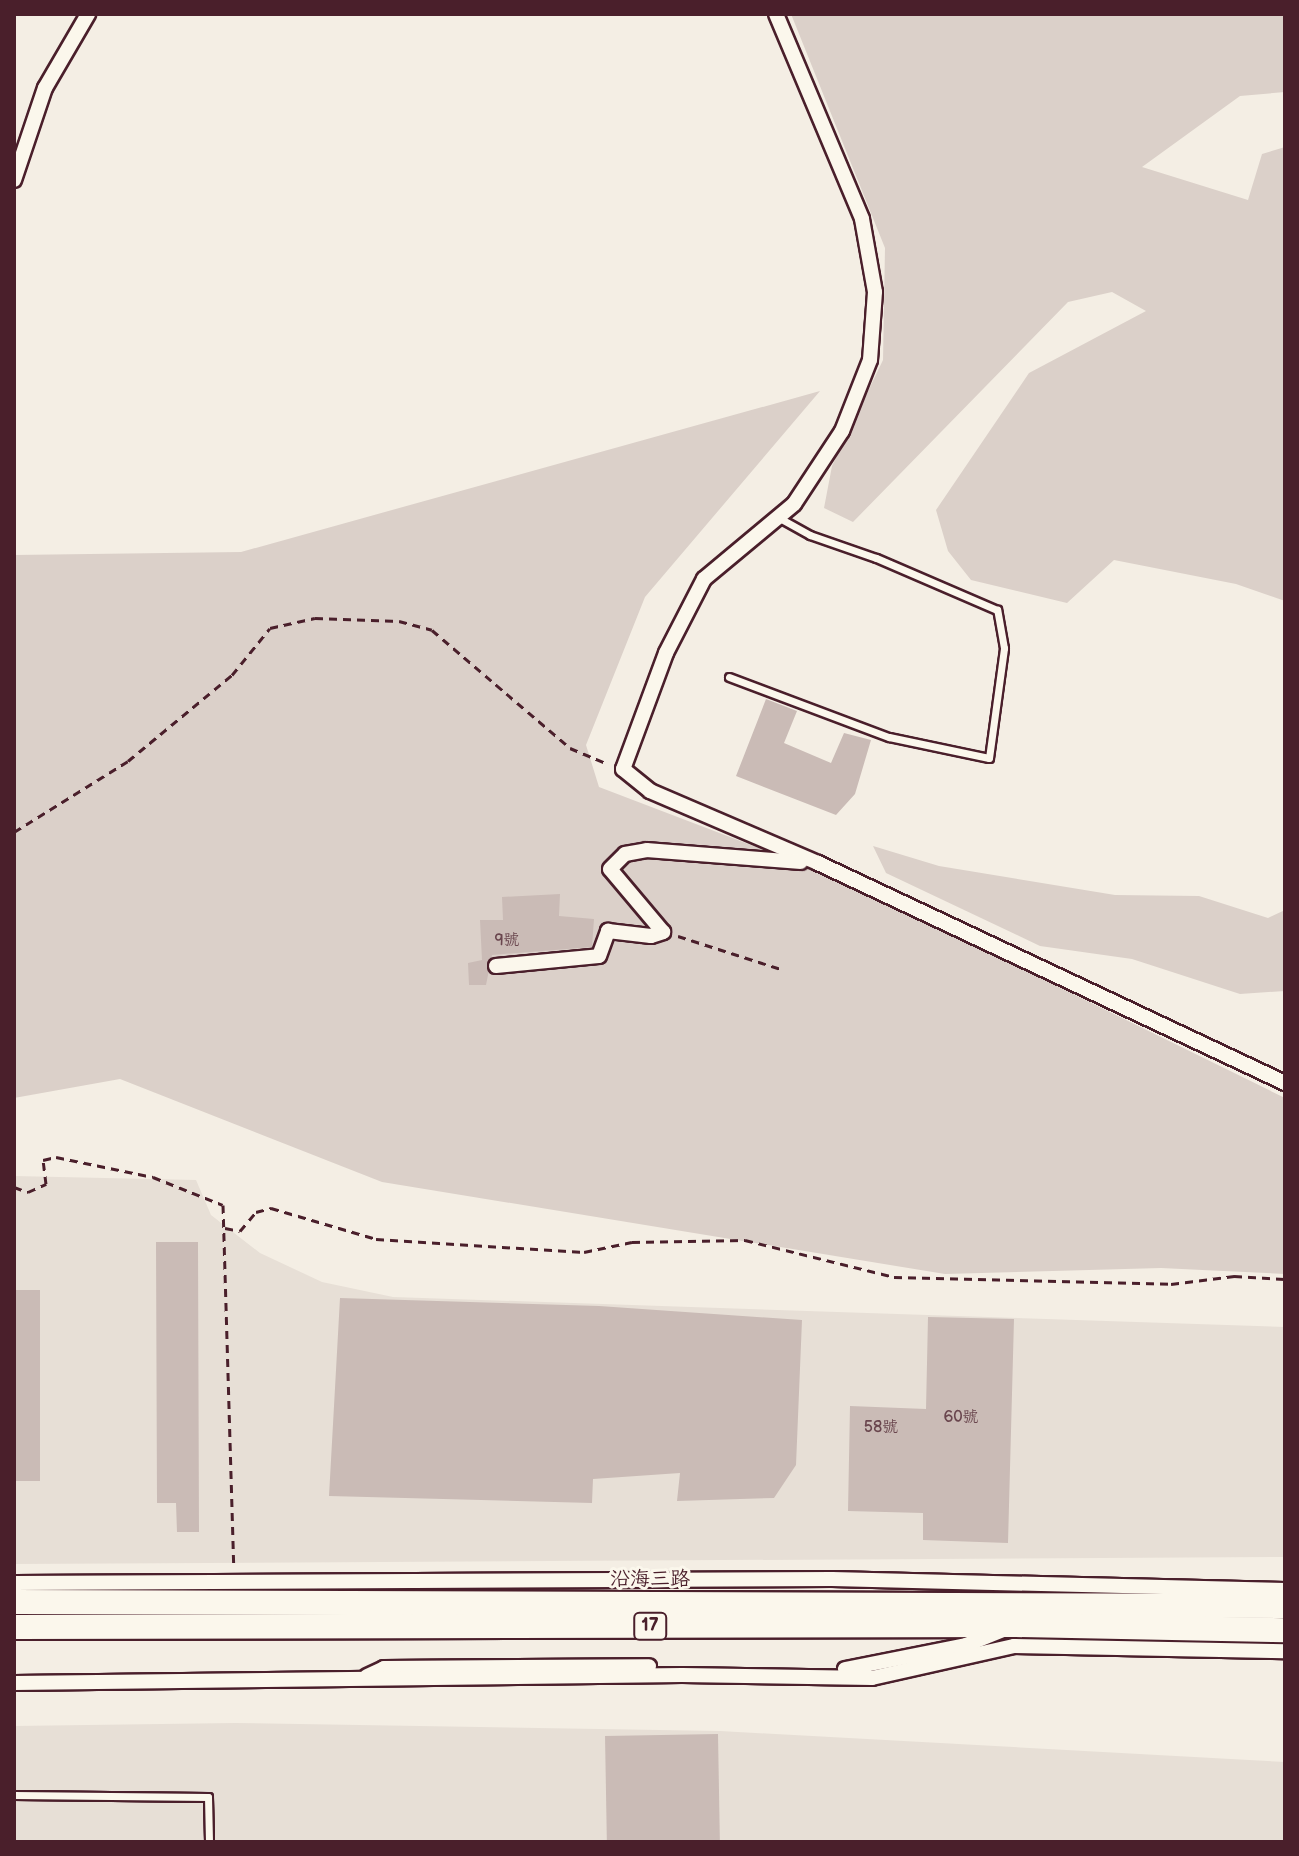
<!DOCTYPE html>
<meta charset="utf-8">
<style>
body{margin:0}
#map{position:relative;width:1299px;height:1856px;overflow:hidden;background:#f4eee4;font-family:"Balsamiq Sans","LXGW WenKai TC",sans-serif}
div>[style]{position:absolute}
.built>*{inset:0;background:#e7dfd6}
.green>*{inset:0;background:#dbd0c9}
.building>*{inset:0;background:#cabbb6;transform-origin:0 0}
.path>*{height:3px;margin-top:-1.5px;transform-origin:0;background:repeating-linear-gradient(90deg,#4a1f2b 0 8px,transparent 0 14px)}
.roads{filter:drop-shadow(2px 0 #4a1f2b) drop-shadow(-2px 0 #4a1f2b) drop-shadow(0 2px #4a1f2b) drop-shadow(0 -2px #4a1f2b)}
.service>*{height:7px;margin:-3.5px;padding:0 3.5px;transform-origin:3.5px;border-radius:3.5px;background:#fbf7ec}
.minor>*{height:14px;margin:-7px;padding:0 7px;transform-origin:7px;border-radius:7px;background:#fbf7ec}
.primary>*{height:24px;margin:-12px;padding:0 12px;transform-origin:12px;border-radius:12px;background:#fbf7ec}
span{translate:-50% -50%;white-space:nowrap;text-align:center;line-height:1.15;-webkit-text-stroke:6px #fbf7ec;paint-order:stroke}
.number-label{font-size:16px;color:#6a464e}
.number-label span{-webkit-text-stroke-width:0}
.shield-label span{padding:2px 6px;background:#fbf7ec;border:2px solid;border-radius:6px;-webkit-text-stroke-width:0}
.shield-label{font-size:18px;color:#4a1f2b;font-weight:700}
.street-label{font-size:20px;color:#4a1f2b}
.frame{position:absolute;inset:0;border:16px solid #4a1f2b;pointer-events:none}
</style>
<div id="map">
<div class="built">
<i style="clip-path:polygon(14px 1176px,196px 1180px,211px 1215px,260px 1253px,322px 1282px,393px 1297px,1285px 1327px,1285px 1557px,14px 1564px)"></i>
<i style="clip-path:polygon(235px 1723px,720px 1731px,1285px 1762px,1285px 1842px,14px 1842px,14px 1726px)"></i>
</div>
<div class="green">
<i style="clip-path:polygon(791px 14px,1285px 14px,1285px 92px,1240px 96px,1142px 167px,1248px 200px,1262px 154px,1285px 147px,1285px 601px,1236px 584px,1114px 560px,1067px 603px,971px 580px,948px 551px,936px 510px,1029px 373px,1146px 311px,1112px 292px,1068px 302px,853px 522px,824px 508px,832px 466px,883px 360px,885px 248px)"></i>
<i style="clip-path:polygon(820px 391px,645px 597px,586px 745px,599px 787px,835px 877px,1285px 1098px,1285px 1274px,1161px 1268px,945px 1274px,382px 1182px,120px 1079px,14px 1098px,14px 555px,241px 552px)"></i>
<i style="clip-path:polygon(873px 846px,939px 866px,1115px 895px,1199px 896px,1268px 918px,1285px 910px,1285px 991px,1240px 994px,1132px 959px,1040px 946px,886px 873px)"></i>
</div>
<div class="building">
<i style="clip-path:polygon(766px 699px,797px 711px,784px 743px,831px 763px,844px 733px,871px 740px,855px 794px,836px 815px,736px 776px)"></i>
<i style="clip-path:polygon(560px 894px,559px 916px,594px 919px,592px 947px,492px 955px,486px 985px,469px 985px,468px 963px,482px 960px,480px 920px,503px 920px,502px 897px)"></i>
<i style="clip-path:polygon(156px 1242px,198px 1242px,199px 1532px,177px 1532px,176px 1503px,157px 1503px)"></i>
<i style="left:14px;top:1290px;width:26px;height:191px"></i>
<i style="clip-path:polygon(340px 1298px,599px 1306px,802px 1320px,796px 1465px,774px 1498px,677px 1501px,680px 1473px,593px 1479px,592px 1503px,329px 1496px)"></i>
<i style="clip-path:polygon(928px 1317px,1014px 1319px,1008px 1543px,923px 1540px,923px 1513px,848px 1511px,850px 1406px,926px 1409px)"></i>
<i style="left:718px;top:1734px;width:108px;height:113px;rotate:89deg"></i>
</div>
<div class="path">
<i style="left:14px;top:832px;width:134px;rotate:-31.9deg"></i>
<i style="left:128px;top:761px;width:135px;rotate:-39.6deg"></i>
<i style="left:232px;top:675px;width:60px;rotate:-51deg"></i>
<i style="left:270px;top:628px;width:46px;rotate:-12.5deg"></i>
<i style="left:315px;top:618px;width:84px;rotate:2deg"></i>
<i style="left:399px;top:621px;width:34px;rotate:15deg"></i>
<i style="left:432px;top:630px;width:182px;rotate:40.5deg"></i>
<i style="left:570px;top:748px;width:41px;rotate:22.8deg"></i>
<i style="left:678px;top:936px;width:108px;rotate:17.8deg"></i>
<i style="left:14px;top:1187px;width:15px;rotate:20deg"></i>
<i style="left:28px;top:1192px;width:20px;rotate:-24deg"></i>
<i style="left:46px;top:1184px;width:24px;rotate:-97deg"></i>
<i style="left:43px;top:1160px;width:13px;rotate:-13deg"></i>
<i style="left:56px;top:1157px;width:99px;rotate:11.7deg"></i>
<i style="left:153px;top:1177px;width:75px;rotate:21.8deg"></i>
<i style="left:223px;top:1205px;width:362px;rotate:88.3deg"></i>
<i style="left:225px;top:1228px;width:15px;rotate:11deg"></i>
<i style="left:240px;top:1231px;width:25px;rotate:-50deg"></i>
<i style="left:256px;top:1212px;width:16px;rotate:-15deg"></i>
<i style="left:271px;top:1208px;width:109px;rotate:16.4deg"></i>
<i style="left:376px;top:1239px;width:208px;rotate:3.6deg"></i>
<i style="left:584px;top:1252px;width:49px;rotate:-11.8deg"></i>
<i style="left:632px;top:1242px;width:113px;rotate:-1deg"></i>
<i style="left:745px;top:1240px;width:154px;rotate:13.9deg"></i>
<i style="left:894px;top:1277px;width:277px;rotate:1.4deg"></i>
<i style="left:1171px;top:1284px;width:64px;rotate:-7.2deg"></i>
<i style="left:1234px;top:1276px;width:51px;rotate:3.4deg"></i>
</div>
<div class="roads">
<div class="service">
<i style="left:729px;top:677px;width:171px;rotate:20.6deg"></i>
<i style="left:889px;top:737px;width:102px;rotate:11.9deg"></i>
<i style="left:989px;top:758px;width:111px;rotate:-82.2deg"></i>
<i style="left:1004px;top:648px;width:39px;rotate:-100deg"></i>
<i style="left:997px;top:610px;width:132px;rotate:-156.7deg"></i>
<i style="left:876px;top:558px;width:70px;rotate:-160.8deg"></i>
<i style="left:810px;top:535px;width:37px;rotate:-151deg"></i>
<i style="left:14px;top:1795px;width:194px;rotate:0.6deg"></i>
<i style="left:208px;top:1797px;width:45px;rotate:88.7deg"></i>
</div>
<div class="minor">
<i style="left:776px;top:14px;width:222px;rotate:67.2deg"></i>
<i style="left:862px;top:219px;width:74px;rotate:79.9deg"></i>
<i style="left:875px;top:292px;width:68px;rotate:94.2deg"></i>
<i style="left:870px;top:360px;width:76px;rotate:111.5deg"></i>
<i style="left:842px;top:431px;width:87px;rotate:123.3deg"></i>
<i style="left:794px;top:504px;width:117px;rotate:140.2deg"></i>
<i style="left:704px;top:579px;width:83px;rotate:117.2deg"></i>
<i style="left:666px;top:653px;width:124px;rotate:110.3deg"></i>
<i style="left:623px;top:769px;width:35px;rotate:39deg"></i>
<i style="left:650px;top:791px;width:183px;rotate:23.2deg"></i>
<i style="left:818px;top:863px;width:516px;rotate:25.22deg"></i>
<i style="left:14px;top:180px;width:97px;rotate:-71.4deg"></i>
<i style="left:45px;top:88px;width:86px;rotate:-59.8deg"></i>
<i style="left:496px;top:966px;width:103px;rotate:-5.5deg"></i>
<i style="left:599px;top:956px;width:27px;rotate:-70deg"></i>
<i style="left:608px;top:931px;width:43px;rotate:6.6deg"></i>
<i style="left:651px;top:936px;width:13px;rotate:-18deg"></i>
<i style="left:663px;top:932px;width:82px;rotate:-130.1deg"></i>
<i style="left:610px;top:869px;width:21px;rotate:-45deg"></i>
<i style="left:625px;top:854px;width:22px;rotate:-10deg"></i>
<i style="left:647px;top:850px;width:154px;rotate:4.5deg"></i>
<i style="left:14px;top:1583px;width:818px;rotate:-0.28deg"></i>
<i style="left:832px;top:1579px;width:453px;rotate:1.4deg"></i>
<i style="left:845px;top:1669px;width:123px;rotate:-11.2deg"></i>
<i style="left:966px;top:1645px;width:40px;rotate:-22deg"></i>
<i style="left:367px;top:1676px;width:19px;rotate:-25deg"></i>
<i style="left:384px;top:1668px;width:265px;rotate:-0.4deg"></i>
<i style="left:14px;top:1683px;width:668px;rotate:-0.69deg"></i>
<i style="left:682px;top:1675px;width:190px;rotate:0.9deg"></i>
<i style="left:872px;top:1678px;width:146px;rotate:-12.7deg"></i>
<i style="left:1014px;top:1646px;width:271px;rotate:1.1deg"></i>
</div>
<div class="primary">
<i style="left:14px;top:1602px;width:1271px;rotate:0.18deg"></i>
<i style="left:14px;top:1627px;width:1002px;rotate:-0.11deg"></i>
<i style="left:1016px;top:1625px;width:269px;rotate:1.1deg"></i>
</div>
</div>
<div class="number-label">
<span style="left:507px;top:941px">9號</span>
<span style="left:961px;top:1418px">60號</span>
<span style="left:881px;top:1428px">58號</span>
</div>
<div class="shield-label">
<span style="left:650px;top:1626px">17</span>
</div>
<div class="street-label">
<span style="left:650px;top:1579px">沿海三路</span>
</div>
<div class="frame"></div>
</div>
